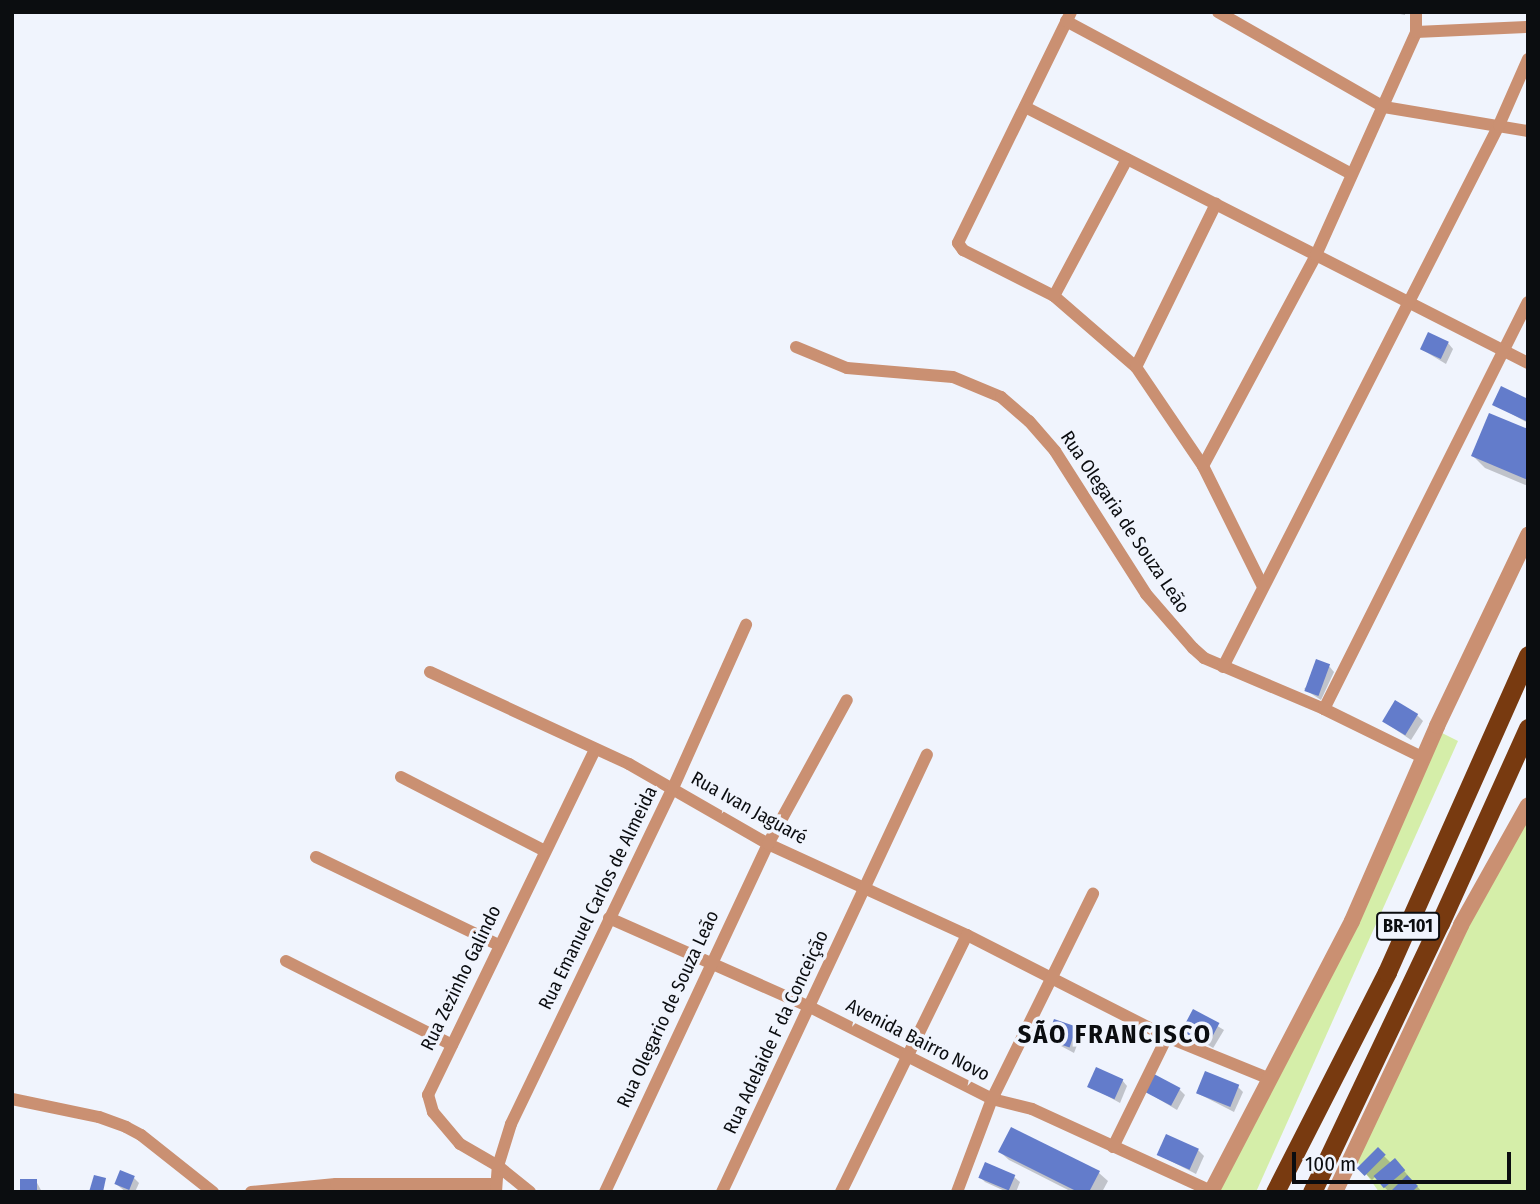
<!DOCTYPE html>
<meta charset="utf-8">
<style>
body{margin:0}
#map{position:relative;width:1540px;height:1204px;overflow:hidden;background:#f0f4fd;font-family:"Fira Sans Condensed",sans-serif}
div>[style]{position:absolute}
.green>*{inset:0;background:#d5eea9}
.shadow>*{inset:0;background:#0003;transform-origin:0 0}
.building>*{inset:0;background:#637ccb;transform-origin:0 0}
.minor>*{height:12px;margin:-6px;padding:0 6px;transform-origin:6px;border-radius:6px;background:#ca9072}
.tertiary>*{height:16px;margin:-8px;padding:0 8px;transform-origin:8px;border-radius:8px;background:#ca9072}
.trunk>*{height:19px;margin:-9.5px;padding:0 9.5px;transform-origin:9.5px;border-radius:9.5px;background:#783a10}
span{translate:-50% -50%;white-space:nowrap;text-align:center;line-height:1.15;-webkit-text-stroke:7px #f0f4fd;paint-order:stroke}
.shield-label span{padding:2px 5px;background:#f0f4fd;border:2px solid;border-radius:5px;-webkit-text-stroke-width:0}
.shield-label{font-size:18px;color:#0b0d10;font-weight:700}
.street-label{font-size:19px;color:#0b0d10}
.district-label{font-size:26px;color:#0b0d10;font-weight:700;letter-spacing:2px}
.frame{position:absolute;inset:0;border:14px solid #0b0d10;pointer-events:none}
.scale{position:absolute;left:1292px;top:1152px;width:219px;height:32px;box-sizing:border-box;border:4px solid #0b0d10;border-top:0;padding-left:9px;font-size:21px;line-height:24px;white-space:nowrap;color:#0b0d10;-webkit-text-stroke:5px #f0f4fd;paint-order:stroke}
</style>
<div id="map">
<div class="green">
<i style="clip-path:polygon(1438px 731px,1458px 741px,1256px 1192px,1215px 1192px)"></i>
<i style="clip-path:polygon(1528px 817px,1528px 1192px,1379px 1192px,1357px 1161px,1476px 901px)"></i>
</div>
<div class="shadow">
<i style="clip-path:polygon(1390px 12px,1405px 12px,1405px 15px)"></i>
<i style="clip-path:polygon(1448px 343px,1453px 349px,1446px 364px,1421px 349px)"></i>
<i style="clip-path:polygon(1528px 400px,1528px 423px,1494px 404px)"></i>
<i style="clip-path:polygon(1528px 431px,1528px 486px,1485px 468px,1473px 456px)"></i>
<i style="clip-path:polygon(1329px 666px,1334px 672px,1321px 700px,1304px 689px)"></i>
<i style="clip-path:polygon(1417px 715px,1423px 721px,1411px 740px,1383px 721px)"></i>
<i style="left:1194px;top:1012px;width:35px;height:21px;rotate:31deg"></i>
<i style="clip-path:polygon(1076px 1029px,1081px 1035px,1074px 1053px,1048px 1039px)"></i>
<i style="clip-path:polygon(1122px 1080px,1127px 1086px,1120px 1103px,1089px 1086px)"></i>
<i style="clip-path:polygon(1238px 1087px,1243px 1092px,1234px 1112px,1197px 1093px)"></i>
<i style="clip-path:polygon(1179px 1089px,1185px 1095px,1177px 1110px,1147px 1092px)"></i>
<i style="clip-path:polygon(1198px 1150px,1204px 1156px,1196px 1174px,1159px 1155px)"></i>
<i style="clip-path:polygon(1378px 1150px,1391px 1163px,1400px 1166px,1422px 1192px,1389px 1192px,1375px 1177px,1372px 1180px,1360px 1168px)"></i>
<i style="clip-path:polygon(1000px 1152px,1099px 1173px,1108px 1181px,1102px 1192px,1072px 1192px,1009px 1160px)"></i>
<i style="clip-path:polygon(985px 1164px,1014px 1177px,1020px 1182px,1016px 1192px,1007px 1192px,985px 1182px,980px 1177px)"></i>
<i style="clip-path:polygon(134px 1178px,139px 1183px,135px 1192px,126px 1192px,116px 1184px)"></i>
<i style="clip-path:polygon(36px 1181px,42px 1192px,22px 1192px)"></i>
</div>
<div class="building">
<i style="left:1428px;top:332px;width:23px;height:19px;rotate:25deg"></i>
<i style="clip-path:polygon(1501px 386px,1528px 399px,1526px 421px,1492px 405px)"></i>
<i style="clip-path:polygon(1489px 413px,1528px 429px,1528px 480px,1471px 456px)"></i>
<i style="left:1316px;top:659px;width:15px;height:34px;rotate:20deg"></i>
<i style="left:1395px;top:700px;width:27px;height:25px;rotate:31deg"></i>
<i style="left:1193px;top:1009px;width:30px;height:25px;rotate:28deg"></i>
<i style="left:1054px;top:1019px;width:24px;height:22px;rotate:19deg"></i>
<i style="left:1096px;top:1067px;width:30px;height:22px;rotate:24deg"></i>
<i style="left:1205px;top:1071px;width:37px;height:24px;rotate:22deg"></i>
<i style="left:1154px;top:1074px;width:30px;height:20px;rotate:28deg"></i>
<i style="clip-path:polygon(1011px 1127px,1100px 1171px,1089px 1192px,1078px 1192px,998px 1152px)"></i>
<i style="left:1166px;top:1134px;width:36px;height:23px;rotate:24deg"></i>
<i style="left:1378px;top:1147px;width:11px;height:30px;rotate:45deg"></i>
<i style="left:1395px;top:1158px;width:16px;height:28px;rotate:50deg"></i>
<i style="left:985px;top:1162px;width:33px;height:17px;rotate:23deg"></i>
<i style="left:120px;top:1170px;width:16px;height:15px;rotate:22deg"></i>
<i style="clip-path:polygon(94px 1175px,106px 1178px,103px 1192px,89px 1192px)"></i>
<i style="clip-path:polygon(1407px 1175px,1418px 1186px,1412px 1192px,1390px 1192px)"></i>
<i style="left:37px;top:1179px;width:13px;height:17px;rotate:90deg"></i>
</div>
<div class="minor">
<i style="left:1071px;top:12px;width:257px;rotate:116.1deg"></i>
<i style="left:958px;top:243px;width:9px;rotate:54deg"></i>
<i style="left:963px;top:250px;width:102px;rotate:26.8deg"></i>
<i style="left:1054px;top:296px;width:108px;rotate:40.9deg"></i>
<i style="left:1136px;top:367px;width:120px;rotate:55.9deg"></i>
<i style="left:1203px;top:466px;width:135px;rotate:63.6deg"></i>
<i style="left:1218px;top:12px;width:191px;rotate:29.8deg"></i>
<i style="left:1384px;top:107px;width:146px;rotate:9.5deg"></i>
<i style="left:1066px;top:21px;width:322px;rotate:28.2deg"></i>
<i style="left:1416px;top:32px;width:112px;rotate:-2.6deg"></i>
<i style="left:1025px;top:107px;width:564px;rotate:26.97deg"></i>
<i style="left:1054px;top:296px;width:155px;rotate:-61.9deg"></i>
<i style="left:796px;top:347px;width:55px;rotate:22.4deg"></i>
<i style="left:847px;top:368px;width:106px;rotate:4.9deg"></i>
<i style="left:953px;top:377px;width:52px;rotate:22.6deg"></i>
<i style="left:1001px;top:397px;width:37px;rotate:41deg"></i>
<i style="left:1029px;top:421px;width:40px;rotate:49deg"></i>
<i style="left:1055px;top:451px;width:169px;rotate:57.5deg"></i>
<i style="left:1146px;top:594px;width:72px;rotate:49deg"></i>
<i style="left:1193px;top:648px;width:15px;rotate:42deg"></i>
<i style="left:1204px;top:658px;width:130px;rotate:23deg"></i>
<i style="left:1324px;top:709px;width:111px;rotate:26.1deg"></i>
<i style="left:1136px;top:367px;width:182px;rotate:-63.9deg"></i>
<i style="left:1203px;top:466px;width:239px;rotate:-61.8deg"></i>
<i style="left:1316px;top:255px;width:244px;rotate:-65.8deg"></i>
<i style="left:1416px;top:32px;width:20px;rotate:-90deg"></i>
<i style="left:1223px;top:667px;width:608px;rotate:-63.01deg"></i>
<i style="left:1499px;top:125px;width:72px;rotate:-66.3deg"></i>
<i style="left:430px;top:672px;width:219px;rotate:24.8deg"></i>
<i style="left:629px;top:764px;width:160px;rotate:29.9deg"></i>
<i style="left:768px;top:844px;width:219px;rotate:24.6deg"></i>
<i style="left:967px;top:935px;width:225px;rotate:27deg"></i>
<i style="left:1167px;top:1037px;width:111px;rotate:22.2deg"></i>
<i style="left:1324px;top:709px;width:455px;rotate:-63.4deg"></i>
<i style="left:401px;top:777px;width:160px;rotate:27.2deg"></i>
<i style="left:316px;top:857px;width:203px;rotate:25.7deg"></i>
<i style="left:609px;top:918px;width:220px;rotate:23.9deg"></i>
<i style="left:810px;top:1007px;width:204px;rotate:26.8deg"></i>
<i style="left:992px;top:1099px;width:41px;rotate:14deg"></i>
<i style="left:1032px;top:1109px;width:197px;rotate:24.6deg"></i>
<i style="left:286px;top:961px;width:186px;rotate:26.8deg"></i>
<i style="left:12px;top:1099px;width:89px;rotate:11.7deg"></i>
<i style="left:99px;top:1117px;width:29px;rotate:20deg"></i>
<i style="left:126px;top:1127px;width:17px;rotate:28deg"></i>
<i style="left:141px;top:1135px;width:92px;rotate:38.4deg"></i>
<i style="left:1113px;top:1147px;width:123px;rotate:-63.9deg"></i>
<i style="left:251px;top:1192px;width:85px;rotate:-5.4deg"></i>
<i style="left:336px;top:1184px;width:160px"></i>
<i style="left:496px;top:1192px;width:26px;rotate:-86deg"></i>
<i style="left:498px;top:1166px;width:44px;rotate:-72.8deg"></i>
<i style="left:511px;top:1124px;width:373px;rotate:-64.3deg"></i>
<i style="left:673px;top:788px;width:179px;rotate:-65.9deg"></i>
<i style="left:530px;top:1192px;width:41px;rotate:-140.9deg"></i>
<i style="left:498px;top:1166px;width:44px;rotate:-149.9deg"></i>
<i style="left:460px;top:1144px;width:42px;rotate:-130.2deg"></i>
<i style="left:433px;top:1112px;width:18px;rotate:-106deg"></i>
<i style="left:428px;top:1095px;width:384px;rotate:-64.2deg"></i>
<i style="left:605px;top:1192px;width:384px;rotate:-64.9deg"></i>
<i style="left:768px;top:844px;width:164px;rotate:-61.3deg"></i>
<i style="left:722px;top:1192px;width:483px;rotate:-64.9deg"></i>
<i style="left:841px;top:1192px;width:286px;rotate:-63.9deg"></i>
<i style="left:957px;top:1192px;width:99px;rotate:-69.4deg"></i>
<i style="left:992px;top:1099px;width:229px;rotate:-63.8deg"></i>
</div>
<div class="tertiary">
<i style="left:1211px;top:1192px;width:305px;rotate:-62.5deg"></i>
<i style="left:1352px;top:921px;width:213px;rotate:-66.4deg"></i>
<i style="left:1437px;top:726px;width:212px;rotate:-64.5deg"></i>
<i style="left:1335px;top:1192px;width:295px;rotate:-64.7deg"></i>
<i style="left:1461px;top:925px;width:137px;rotate:-60.8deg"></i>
</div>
<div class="trunk">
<i style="left:1275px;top:1192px;width:247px;rotate:-63deg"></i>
<i style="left:1387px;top:972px;width:347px;rotate:-66deg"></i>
<i style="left:1312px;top:1192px;width:298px;rotate:-64.6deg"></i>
<i style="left:1440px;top:923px;width:214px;rotate:-65.7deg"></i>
</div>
<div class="shield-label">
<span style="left:1408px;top:926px">BR-101</span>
</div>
<div class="street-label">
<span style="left:1125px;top:522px;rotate:56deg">Rua Olegaria de Souza Leão</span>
<span style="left:749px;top:808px;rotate:29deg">Rua Ivan Jaguaré</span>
<span style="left:598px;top:898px;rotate:-64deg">Rua Emanuel Carlos de Almeida</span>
<span style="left:461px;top:978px;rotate:-64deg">Rua Zezinho Galindo</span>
<span style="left:668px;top:1009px;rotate:-65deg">Rua Olegario de Souza Leão</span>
<span style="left:776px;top:1032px;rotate:-65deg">Rua Adelaide F da Conceição</span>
<span style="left:918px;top:1040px;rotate:27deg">Avenida Bairro Novo</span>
</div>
<div class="district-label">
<span style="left:1115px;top:1035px">SÃO FRANCISCO</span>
</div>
<div class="frame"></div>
<div class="scale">100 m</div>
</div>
